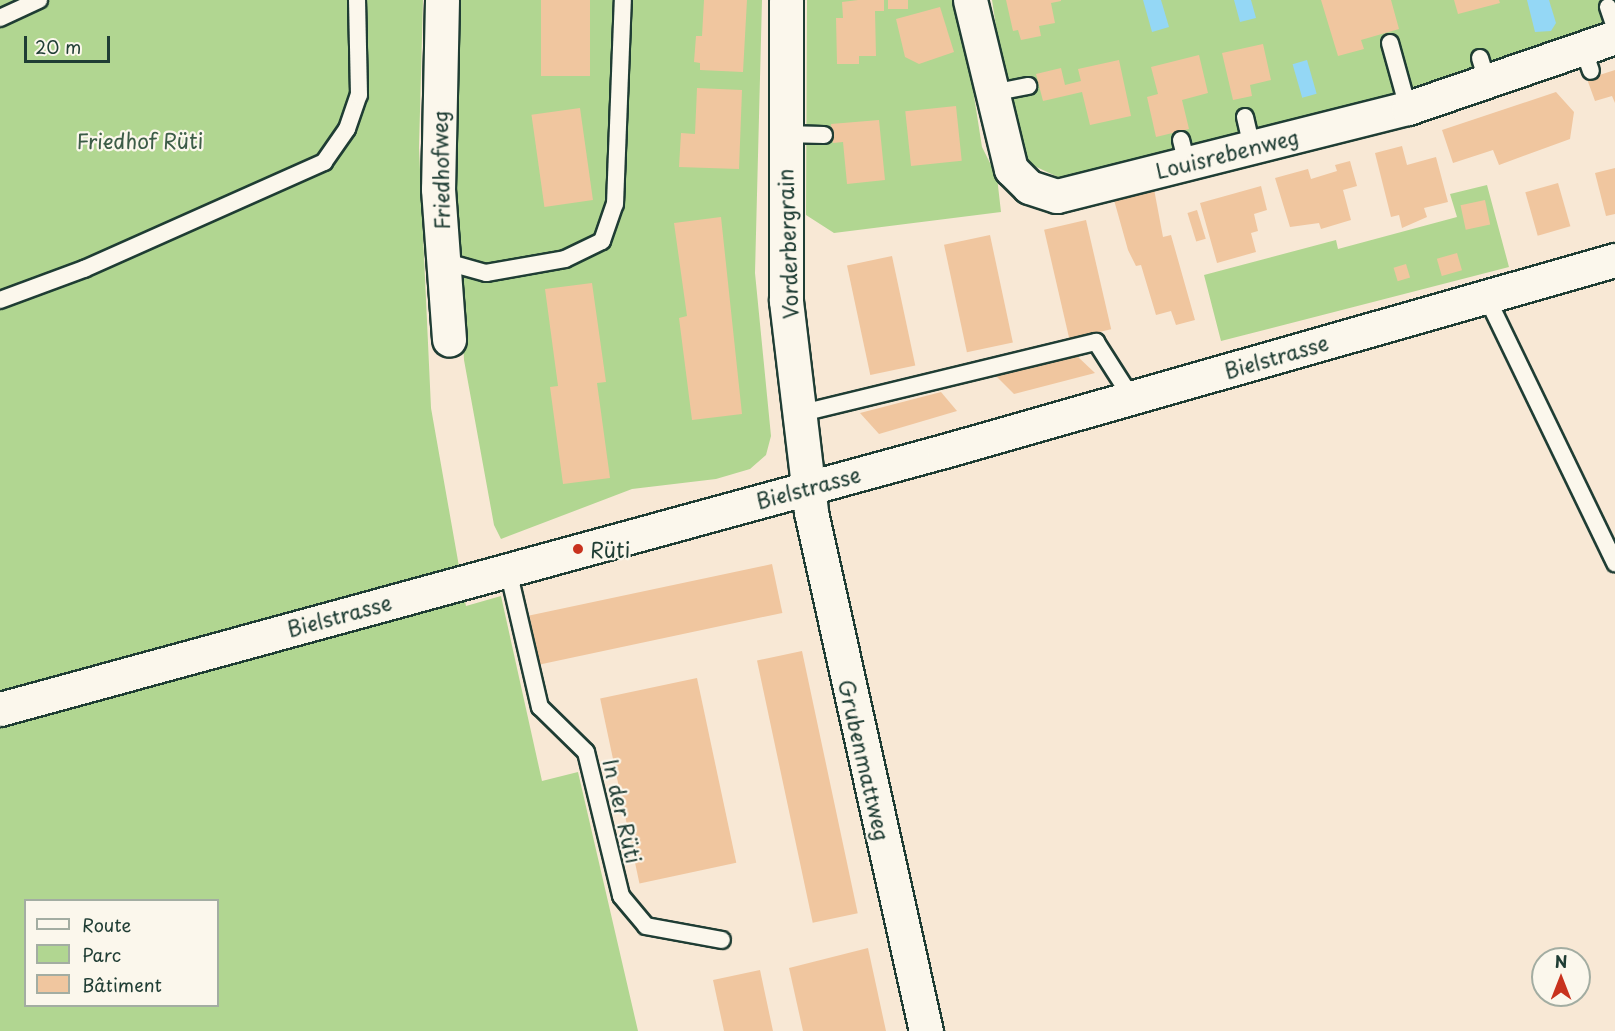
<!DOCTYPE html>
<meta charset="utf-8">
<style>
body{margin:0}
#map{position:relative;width:1615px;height:1031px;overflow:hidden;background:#f8e8d5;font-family:"Playpen Sans",sans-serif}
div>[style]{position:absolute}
.green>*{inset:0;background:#b1d691}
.water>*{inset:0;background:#94d7f5;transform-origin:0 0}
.building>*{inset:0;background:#f0c69f;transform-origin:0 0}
.roads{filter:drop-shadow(2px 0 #1f3d34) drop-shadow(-2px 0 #1f3d34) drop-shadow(0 2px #1f3d34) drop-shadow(0 -2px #1f3d34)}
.lane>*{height:16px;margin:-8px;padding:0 8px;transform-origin:8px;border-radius:8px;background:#fbf7ec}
.street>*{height:33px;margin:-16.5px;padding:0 16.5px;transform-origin:16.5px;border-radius:16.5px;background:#fbf7ec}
.secondary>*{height:33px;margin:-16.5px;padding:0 16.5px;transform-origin:16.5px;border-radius:16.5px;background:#fbf7ec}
.dots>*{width:16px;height:16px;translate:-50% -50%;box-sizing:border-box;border:3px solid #fbf7ec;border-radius:50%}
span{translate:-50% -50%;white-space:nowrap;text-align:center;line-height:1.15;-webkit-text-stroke:4.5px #fbf7ec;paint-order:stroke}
.park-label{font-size:21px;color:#3c5c47}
.street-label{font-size:21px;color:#1f3d34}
.poi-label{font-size:21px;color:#1f3d34}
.left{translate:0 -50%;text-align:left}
.legend{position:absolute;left:24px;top:899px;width:195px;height:108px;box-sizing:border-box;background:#fbf7ec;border:2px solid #a3ada2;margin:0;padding:8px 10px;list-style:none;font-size:18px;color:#1f3d34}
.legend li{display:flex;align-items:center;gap:12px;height:30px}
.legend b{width:30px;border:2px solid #a3ada2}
.north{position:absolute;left:1531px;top:947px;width:60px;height:60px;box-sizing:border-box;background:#fbf7ec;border:2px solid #a3ada2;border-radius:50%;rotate:0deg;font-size:16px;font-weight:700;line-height:24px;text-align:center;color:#1f3d34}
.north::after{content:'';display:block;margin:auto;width:21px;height:27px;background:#c8321e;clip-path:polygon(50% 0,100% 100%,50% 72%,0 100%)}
.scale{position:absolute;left:24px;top:36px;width:86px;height:27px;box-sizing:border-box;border:3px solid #1f3d34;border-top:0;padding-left:8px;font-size:18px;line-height:21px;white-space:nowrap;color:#1f3d34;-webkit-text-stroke:4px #fbf7ec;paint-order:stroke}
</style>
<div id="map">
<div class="green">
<i style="clip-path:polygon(evenodd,0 0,423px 0,419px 148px,431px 408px,466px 606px,501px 596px,542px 781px,578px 772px,638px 1031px,0 1031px,0 0,26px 900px,218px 900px,218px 1006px,26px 1006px,26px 900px)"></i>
<i style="clip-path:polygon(456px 0,762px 0,755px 273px,771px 436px,766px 455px,750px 469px,716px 479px,632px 489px,501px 539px,494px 525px,464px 360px,453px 119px)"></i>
<i style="clip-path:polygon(807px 0,954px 0,961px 13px,982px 147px,997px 177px,1001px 212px,834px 233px,806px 215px)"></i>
<i style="clip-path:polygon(992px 0,1615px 0,1615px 27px,1430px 90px,1075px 185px,1030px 164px,1013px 139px)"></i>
<i style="clip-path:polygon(1487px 185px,1509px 267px,1221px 341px,1204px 275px,1336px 240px,1338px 249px,1457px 217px,1450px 194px)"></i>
</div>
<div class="water">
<i style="clip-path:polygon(1143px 0,1161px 0,1169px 27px,1152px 32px)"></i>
<i style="clip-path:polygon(1234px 0,1251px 0,1256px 18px,1240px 22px)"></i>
<i style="clip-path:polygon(1527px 0,1549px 0,1556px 23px,1551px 31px,1535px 32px)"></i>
<i style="left:1307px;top:60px;width:35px;height:15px;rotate:74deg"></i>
</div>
<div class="building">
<i style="left:541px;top:0;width:49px;height:76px"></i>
<i style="clip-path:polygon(704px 0,747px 0,743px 72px,700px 70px,700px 63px,694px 62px,696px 36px,702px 36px)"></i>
<i style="clip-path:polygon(858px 0,884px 0,884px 11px,875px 11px,876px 56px,859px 56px,859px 64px,837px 64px,836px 18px,843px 18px,842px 2px)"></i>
<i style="left:888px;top:0;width:20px;height:9px"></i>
<i style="clip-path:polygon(1006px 0,1061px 0,1061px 1px,1051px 3px,1055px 23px,1039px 26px,1041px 36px,1021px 40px,1018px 30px,1013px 31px)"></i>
<i style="clip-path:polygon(1321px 0,1391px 0,1399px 29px,1361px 40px,1364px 49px,1338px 56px)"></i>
<i style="clip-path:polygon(1454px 0,1499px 0,1500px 3px,1458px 14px)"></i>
<i style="clip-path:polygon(940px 7px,954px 52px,919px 64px,905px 57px,896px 19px)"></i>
<i style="clip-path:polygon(1263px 44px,1271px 80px,1250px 85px,1252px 96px,1233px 100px,1222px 53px)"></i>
<i style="clip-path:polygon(1199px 55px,1208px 93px,1182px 100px,1189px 129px,1156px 137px,1147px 97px,1158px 94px,1151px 67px)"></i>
<i style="clip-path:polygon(1119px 60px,1131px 116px,1090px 125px,1082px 92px,1043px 101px,1036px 74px,1061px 68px,1065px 85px,1081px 81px,1078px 69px)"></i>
<i style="clip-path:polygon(1615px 70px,1615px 103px,1612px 96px,1595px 101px,1587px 79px)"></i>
<i style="clip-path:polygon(697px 88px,742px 90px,739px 169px,679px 167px,681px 133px,695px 134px)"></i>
<i style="clip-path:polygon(1556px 92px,1574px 112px,1570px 139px,1499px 165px,1493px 150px,1453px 163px,1442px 130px)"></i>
<i style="left:956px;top:106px;width:55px;height:51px;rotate:84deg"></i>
<i style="left:580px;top:108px;width:93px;height:49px;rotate:82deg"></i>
<i style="clip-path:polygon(879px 120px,885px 180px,847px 184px,843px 142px,833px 143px,831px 124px)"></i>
<i style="clip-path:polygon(1402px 146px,1407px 165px,1436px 157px,1448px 202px,1424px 208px,1427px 217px,1402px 228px,1399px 215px,1391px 217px,1375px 153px)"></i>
<i style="clip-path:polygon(1350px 161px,1357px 186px,1343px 190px,1351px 220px,1321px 229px,1319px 223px,1290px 227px,1275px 178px,1308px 169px,1311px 179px,1337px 171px,1335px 165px)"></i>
<i style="clip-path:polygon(1615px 168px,1615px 214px,1606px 216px,1595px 173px)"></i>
<i style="left:1558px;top:183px;width:45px;height:34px;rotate:74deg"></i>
<i style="clip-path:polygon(1261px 186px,1267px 210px,1254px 214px,1258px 231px,1251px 233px,1256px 252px,1217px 263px,1200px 203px)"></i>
<i style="clip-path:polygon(1154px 189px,1163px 237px,1171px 235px,1195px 320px,1176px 325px,1171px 311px,1156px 315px,1141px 265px,1136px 266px,1128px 250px,1114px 200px)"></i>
<i style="left:1485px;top:200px;width:25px;height:25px;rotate:78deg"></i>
<i style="left:1197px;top:210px;width:30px;height:10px;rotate:73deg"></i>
<i style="clip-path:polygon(721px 217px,742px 414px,692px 420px,679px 318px,687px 316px,674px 223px)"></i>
<i style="left:1086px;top:220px;width:112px;height:43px;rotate:77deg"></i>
<i style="left:990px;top:235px;width:110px;height:47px;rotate:78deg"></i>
<i style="left:1457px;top:253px;width:18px;height:21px;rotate:74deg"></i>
<i style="left:892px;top:256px;width:112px;height:46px;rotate:78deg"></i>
<i style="left:1406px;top:264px;width:14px;height:13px;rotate:73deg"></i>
<i style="clip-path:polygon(592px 283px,606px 382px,597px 383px,610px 478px,563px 484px,550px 387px,558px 386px,545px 289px)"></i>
<i style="clip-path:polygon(1077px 356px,1095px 373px,1014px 394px,996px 376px)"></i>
<i style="clip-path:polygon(941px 392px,957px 411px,879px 434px,860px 413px)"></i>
<i style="left:772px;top:564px;width:50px;height:248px;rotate:78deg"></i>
<i style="left:802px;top:651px;width:268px;height:46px;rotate:78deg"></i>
<i style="left:697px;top:678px;width:189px;height:99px;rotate:78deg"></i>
<i style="clip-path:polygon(868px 948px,886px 1031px,803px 1031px,789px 968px)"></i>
<i style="clip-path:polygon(760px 970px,773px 1031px,724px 1031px,713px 980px)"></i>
</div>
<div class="roads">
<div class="lane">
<i style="left:1608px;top:7px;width:21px;rotate:71deg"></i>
<i style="left:0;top:18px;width:43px;rotate:-24.8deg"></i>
<i style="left:1390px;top:43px;width:67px;rotate:74.5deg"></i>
<i style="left:1583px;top:48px;width:24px;rotate:71deg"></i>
<i style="left:1480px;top:58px;width:24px;rotate:73deg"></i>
<i style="left:992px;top:93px;width:37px;rotate:-11deg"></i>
<i style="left:1245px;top:117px;width:31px;rotate:77deg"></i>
<i style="left:784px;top:134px;width:40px;rotate:1.4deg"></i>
<i style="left:1181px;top:140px;width:25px;rotate:76deg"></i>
<i style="left:443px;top:261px;width:45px;rotate:15.6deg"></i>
<i style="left:486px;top:273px;width:80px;rotate:-10deg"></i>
<i style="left:565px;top:259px;width:41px;rotate:-25.9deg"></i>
<i style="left:602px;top:241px;width:39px;rotate:-71deg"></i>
<i style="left:615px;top:204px;width:204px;rotate:-87.8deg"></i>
<i style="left:1486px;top:296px;width:297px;rotate:64.2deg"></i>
<i style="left:0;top:300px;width:90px;rotate:-20.3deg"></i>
<i style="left:84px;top:269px;width:263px;rotate:-24deg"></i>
<i style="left:324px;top:162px;width:40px;rotate:-55.1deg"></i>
<i style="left:347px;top:129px;width:36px;rotate:-71deg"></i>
<i style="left:359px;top:95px;width:95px;rotate:-91.2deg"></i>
<i style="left:798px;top:414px;width:307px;rotate:-13.6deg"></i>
<i style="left:1096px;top:342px;width:65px;rotate:57.5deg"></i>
<i style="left:508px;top:570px;width:141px;rotate:76.9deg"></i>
<i style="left:540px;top:707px;width:64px;rotate:44.4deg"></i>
<i style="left:586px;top:752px;width:148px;rotate:76.3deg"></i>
<i style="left:621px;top:896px;width:39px;rotate:50deg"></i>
<i style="left:646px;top:926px;width:77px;rotate:10.4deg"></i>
</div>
<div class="street">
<i style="left:442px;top:0;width:189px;rotate:91.2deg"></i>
<i style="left:438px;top:189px;width:151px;rotate:85.8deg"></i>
<i style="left:786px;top:0;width:301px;rotate:90deg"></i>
<i style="left:786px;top:301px;width:212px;rotate:83.2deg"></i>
<i style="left:811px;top:512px;width:532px;rotate:77.51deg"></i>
<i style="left:970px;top:0;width:174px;rotate:76.4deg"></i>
<i style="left:1011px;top:169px;width:25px;rotate:45deg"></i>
<i style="left:1029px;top:187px;width:29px;rotate:18deg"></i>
<i style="left:1057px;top:196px;width:362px;rotate:-14.1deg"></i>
<i style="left:1408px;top:108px;width:219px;rotate:-18.9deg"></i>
</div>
<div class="secondary">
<i style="left:0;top:709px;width:979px;rotate:-15.29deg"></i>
<i style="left:944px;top:451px;width:698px;rotate:-15.89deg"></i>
</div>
</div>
<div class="dots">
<i style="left:578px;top:549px;background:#c8321e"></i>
</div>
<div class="park-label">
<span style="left:140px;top:140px">Friedhof Rüti</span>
</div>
<div class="street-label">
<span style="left:1227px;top:153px;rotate:-14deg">Louisrebenweg</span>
<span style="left:440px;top:170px;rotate:-91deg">Friedhofweg</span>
<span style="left:787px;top:244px;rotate:-92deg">Vorderbergrain</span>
<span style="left:1276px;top:356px;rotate:-16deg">Bielstrasse</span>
<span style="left:808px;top:487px;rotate:-15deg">Bielstrasse</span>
<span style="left:339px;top:615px;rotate:-15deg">Bielstrasse</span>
<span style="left:865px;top:760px;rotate:77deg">Grubenmattweg</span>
<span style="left:623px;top:811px;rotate:77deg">In der Rüti</span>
</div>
<div class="poi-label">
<span class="left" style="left:590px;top:549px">Rüti</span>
</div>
<ul class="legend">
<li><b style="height:8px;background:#fbf7ec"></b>Route</li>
<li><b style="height:16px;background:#b1d691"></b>Parc</li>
<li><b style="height:16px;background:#f0c69f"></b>Bâtiment</li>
</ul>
<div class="north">N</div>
<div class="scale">20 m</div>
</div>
